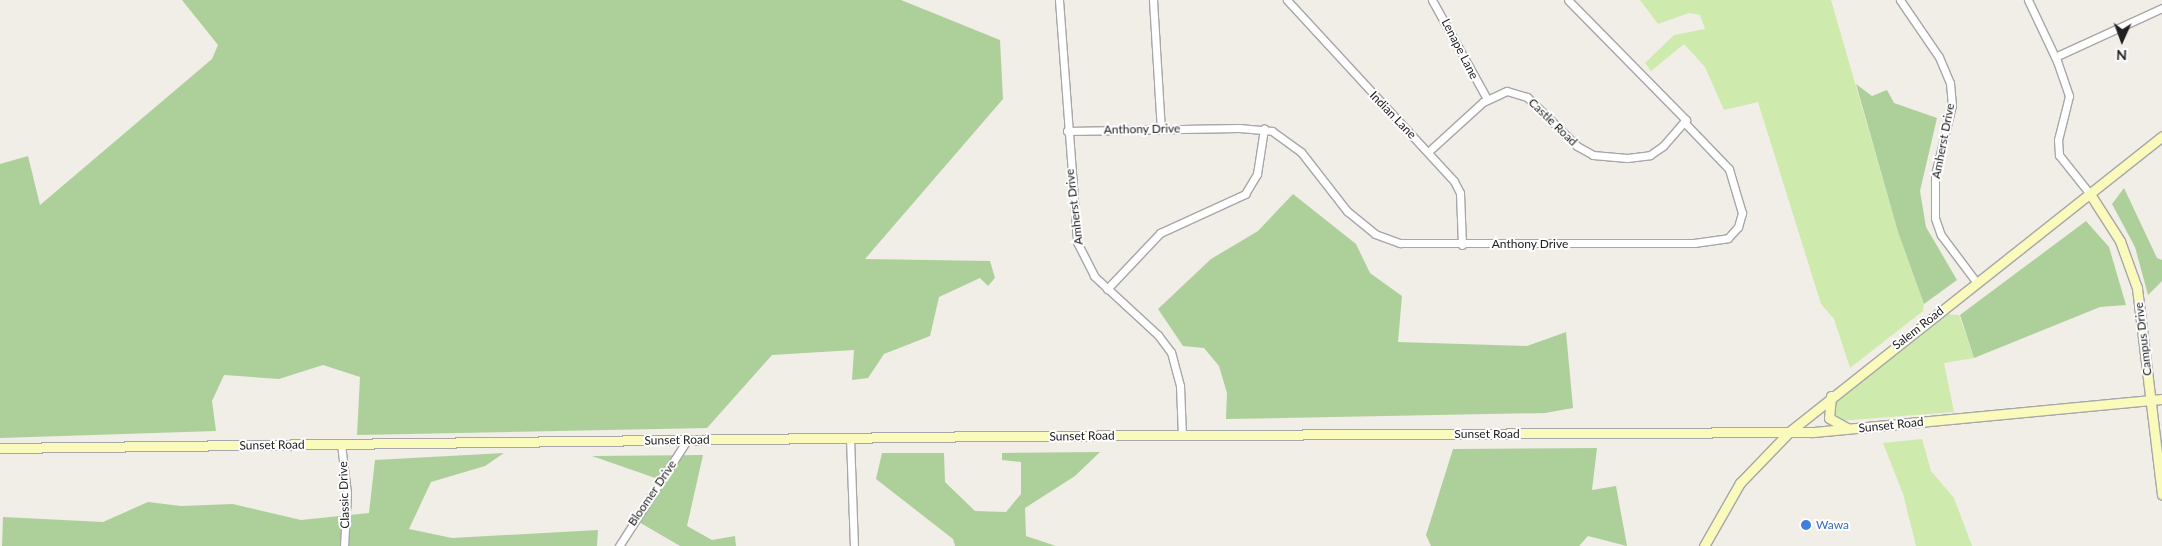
<!DOCTYPE html>
<style>
body{margin:0}
#map{position:relative;width:2162px;height:546px;overflow:hidden;background:#f1ede7;font-family:Lato,sans-serif}
div>[style]{position:absolute}
.grass>*{inset:0;background:#ceebad}
.forest>*{inset:0;background:#add09b}
.roads{filter:drop-shadow(1px 0 #a7a7a7) drop-shadow(-1px 0 #a7a7a7) drop-shadow(0 1px #a7a7a7) drop-shadow(0 -1px #a7a7a7)}
.street>*{height:7px;margin:-3.5px;padding:0 3.5px;transform-origin:3.5px;border-radius:3.5px;background:#fff}
.secondary>*{height:9px;margin:-4.5px;padding:0 4.5px;transform-origin:4.5px;border-radius:4.5px;background:#f9fabc}
.dots>*{width:14px;height:14px;translate:-50% -50%;box-sizing:border-box;border:2px solid #fff;border-radius:50%}
span{translate:-50% -50%;white-space:nowrap;text-align:center;line-height:1.15;-webkit-text-stroke:4px #fff;paint-order:stroke}
.street-label{font-size:12px;color:#202020}
.shop-label{font-size:12px;color:#366cbe}
.left{translate:0 -50%;text-align:left}
.north{position:absolute;left:2097px;top:15px;width:50px;height:50px;-webkit-text-stroke:4px #fff;paint-order:stroke;rotate:182deg;font-size:14px;font-weight:700;line-height:20px;text-align:center;color:#202020}
.north::after{content:'';display:block;margin:auto;width:18px;height:22px;background:#202020;clip-path:polygon(50% 0,100% 100%,50% 72%,0 100%)}
</style>
<div id="map">
<div class="grass">
<i style="clip-path:polygon(1640px 0,1831px 0,1898px 232px,1924px 304px,1923px 311px,1850px 368px,1834px 319px,1821px 304px,1758px 102px,1724px 110px,1705px 67px,1684px 44px,1651px 71px,1645px 63px,1674px 35px,1705px 29px,1700px 15px,1689px 13px,1658px 24px)"></i>
<i style="clip-path:polygon(1944px 314px,1959px 315px,1974px 358px,1944px 363px,1954px 412px,1839px 421px,1832px 404px)"></i>
<i style="clip-path:polygon(1922px 439px,1931px 471px,1954px 498px,1972px 546px,1916px 546px,1903px 494px,1883px 443px)"></i>
</div>
<div class="forest">
<i style="clip-path:polygon(182px 0,901px 0,1000px 40px,1003px 99px,865px 259px,990px 261px,995px 278px,988px 286px,980px 278px,939px 297px,930px 336px,884px 354px,868px 378px,852px 380px,854px 350px,772px 355px,707px 428px,357px 435px,360px 377px,323px 365px,279px 379px,224px 375px,212px 401px,216px 431px,0 438px,0 164px,28px 156px,40px 205px,212px 59px,218px 45px)"></i>
<i style="clip-path:polygon(1856px 84px,1872px 96px,1887px 90px,1894px 103px,1937px 118px,1920px 191px,1926px 227px,1957px 280px,1924px 304px,1898px 232px)"></i>
<i style="clip-path:polygon(2124px 188px,2157px 258px,2162px 260px,2162px 281px,2148px 295px,2135px 247px,2112px 204px)"></i>
<i style="clip-path:polygon(1293px 194px,1356px 244px,1370px 273px,1402px 296px,1398px 342px,1527px 346px,1566px 332px,1573px 408px,1545px 413px,1226px 419px,1227px 393px,1219px 366px,1204px 348px,1183px 346px,1158px 309px,1211px 259px,1258px 231px)"></i>
<i style="clip-path:polygon(2086px 221px,2109px 247px,2126px 305px,2100px 307px,1974px 358px,1960px 315px)"></i>
<i style="clip-path:polygon(1597px 448px,1592px 490px,1616px 486px,1627px 546px,1588px 536px,1579px 546px,1431px 546px,1426px 535px,1453px 449px)"></i>
<i style="clip-path:polygon(1100px 452px,1075px 476px,1025px 508px,1026px 536px,1056px 546px,955px 546px,953px 539px,876px 479px,882px 453px,944px 453px,945px 482px,975px 511px,1006px 512px,1021px 494px,1021px 462px,1002px 460px,1002px 453px)"></i>
<i style="clip-path:polygon(504px 453px,485px 466px,431px 482px,409px 529px,452px 538px,598px 530px,597px 546px,2px 546px,3px 517px,103px 522px,148px 502px,181px 506px,233px 504px,301px 520px,369px 513px,375px 460px)"></i>
<i style="clip-path:polygon(703px 455px,687px 526px,712px 540px,735px 536px,736px 546px,680px 546px,632px 518px,661px 480px,592px 456px)"></i>
</div>
<div class="roads">
<div class="street">
<i style="left:1059px;top:0;width:243px;rotate:85.7deg"></i>
<i style="left:1077px;top:242px;width:38px;rotate:63deg"></i>
<i style="left:1094px;top:276px;width:87px;rotate:42.7deg"></i>
<i style="left:1158px;top:335px;width:21px;rotate:53deg"></i>
<i style="left:1171px;top:352px;width:35px;rotate:75deg"></i>
<i style="left:1180px;top:386px;width:50px;rotate:87.7deg"></i>
<i style="left:1153px;top:0;width:129px;rotate:86.5deg"></i>
<i style="left:1287px;top:0;width:246px;rotate:47.3deg"></i>
<i style="left:1454px;top:181px;width:13px;rotate:63deg"></i>
<i style="left:1460px;top:193px;width:52px;rotate:87.8deg"></i>
<i style="left:1432px;top:0;width:113px;rotate:60.9deg"></i>
<i style="left:1900px;top:0;width:69px;rotate:55.6deg"></i>
<i style="left:1939px;top:57px;width:28px;rotate:67deg"></i>
<i style="left:1950px;top:83px;width:22px;rotate:85deg"></i>
<i style="left:1952px;top:105px;width:72px;rotate:103.7deg"></i>
<i style="left:1935px;top:175px;width:43px;rotate:90deg"></i>
<i style="left:1935px;top:218px;width:18px;rotate:71deg"></i>
<i style="left:1941px;top:235px;width:60px;rotate:53.1deg"></i>
<i style="left:2028px;top:0;width:68px;rotate:64.6deg"></i>
<i style="left:2057px;top:61px;width:37px;rotate:71deg"></i>
<i style="left:2069px;top:96px;width:45px;rotate:104deg"></i>
<i style="left:2058px;top:140px;width:15px;rotate:86deg"></i>
<i style="left:2059px;top:155px;width:50px;rotate:51.5deg"></i>
<i style="left:2055px;top:57px;width:118px;rotate:-24.6deg"></i>
<i style="left:1067px;top:131px;width:172px;rotate:-1deg"></i>
<i style="left:1239px;top:128px;width:33px;rotate:5deg"></i>
<i style="left:1272px;top:131px;width:36px;rotate:36deg"></i>
<i style="left:1301px;top:152px;width:75px;rotate:52.1deg"></i>
<i style="left:1347px;top:211px;width:36px;rotate:39deg"></i>
<i style="left:1375px;top:234px;width:27px;rotate:20deg"></i>
<i style="left:1400px;top:243px;width:294px"></i>
<i style="left:1694px;top:243px;width:34px;rotate:-8deg"></i>
<i style="left:1728px;top:238px;width:15px;rotate:-48deg"></i>
<i style="left:1738px;top:227px;width:15px;rotate:-74deg"></i>
<i style="left:1742px;top:213px;width:46px;rotate:-106.5deg"></i>
<i style="left:1729px;top:169px;width:65px;rotate:-133.8deg"></i>
<i style="left:1684px;top:122px;width:3px;rotate:-45deg"></i>
<i style="left:1686px;top:120px;width:168px;rotate:-134.5deg"></i>
<i style="left:1428px;top:152px;width:74px;rotate:-42.3deg"></i>
<i style="left:1483px;top:102px;width:26px;rotate:-25deg"></i>
<i style="left:1507px;top:91px;width:21px;rotate:17deg"></i>
<i style="left:1527px;top:97px;width:70px;rotate:44.4deg"></i>
<i style="left:1577px;top:146px;width:18px;rotate:29deg"></i>
<i style="left:1593px;top:155px;width:34px;rotate:5deg"></i>
<i style="left:1627px;top:158px;width:23px;rotate:-7deg"></i>
<i style="left:1650px;top:155px;width:16px;rotate:-35deg"></i>
<i style="left:1663px;top:146px;width:32px;rotate:-49deg"></i>
<i style="left:1107px;top:289px;width:77px;rotate:-46.6deg"></i>
<i style="left:1160px;top:233px;width:94px;rotate:-24.6deg"></i>
<i style="left:1245px;top:194px;width:23px;rotate:-59deg"></i>
<i style="left:1257px;top:174px;width:46px;rotate:-81.2deg"></i>
<i style="left:850px;top:438px;width:108px;rotate:87.9deg"></i>
<i style="left:341px;top:444px;width:49px;rotate:83deg"></i>
<i style="left:347px;top:493px;width:53px;rotate:93.2deg"></i>
<i style="left:619px;top:546px;width:126px;rotate:-57.3deg"></i>
</div>
<div class="secondary">
<i style="left:2090px;top:194px;width:56px;rotate:57.4deg"></i>
<i style="left:2120px;top:241px;width:50px;rotate:70.1deg"></i>
<i style="left:2137px;top:288px;width:208px;rotate:83.1deg"></i>
<i style="left:1831px;top:396px;width:22px;rotate:95deg"></i>
<i style="left:1829px;top:418px;width:21px;rotate:29deg"></i>
<i style="left:0;top:448px;width:997px;rotate:-0.69deg"></i>
<i style="left:997px;top:436px;width:816px;rotate:-0.28deg"></i>
<i style="left:1813px;top:432px;width:351px;rotate:-5.4deg"></i>
<i style="left:1704px;top:546px;width:73px;rotate:-60.3deg"></i>
<i style="left:1740px;top:483px;width:71px;rotate:-46.1deg"></i>
<i style="left:1789px;top:432px;width:476px;rotate:-38.4deg"></i>
</div>
</div>
<div class="dots">
<i style="left:1806px;top:525px;background:#3f7fe0"></i>
</div>
<div class="street-label">
<span style="left:1460px;top:49px;rotate:63deg">Lenape Lane</span>
<span style="left:1393px;top:115px;rotate:46deg">Indian Lane</span>
<span style="left:1553px;top:122px;rotate:44deg">Castle Road</span>
<span style="left:1142px;top:129px;rotate:-1deg">Anthony Drive</span>
<span style="left:1943px;top:141px;rotate:-79deg">Amherst Drive</span>
<span style="left:1074px;top:207px;rotate:-97deg">Amherst Drive</span>
<span style="left:1530px;top:244px">Anthony Drive</span>
<span style="left:1918px;top:328px;rotate:-38deg">Salem Road</span>
<span style="left:2143px;top:339px;rotate:-97deg">Campus Drive</span>
<span style="left:1891px;top:425px;rotate:-6deg">Sunset Road</span>
<span style="left:1487px;top:434px">Sunset Road</span>
<span style="left:1082px;top:436px;rotate:-1deg">Sunset Road</span>
<span style="left:677px;top:440px;rotate:-1deg">Sunset Road</span>
<span style="left:272px;top:445px;rotate:-1deg">Sunset Road</span>
<span style="left:652px;top:493px;rotate:-56deg">Bloomer Drive</span>
<span style="left:344px;top:495px;rotate:-92deg">Classic Drive</span>
</div>
<div class="shop-label">
<span class="left" style="left:1816px;top:525px">Wawa</span>
</div>
<div class="north">N</div>
</div>
